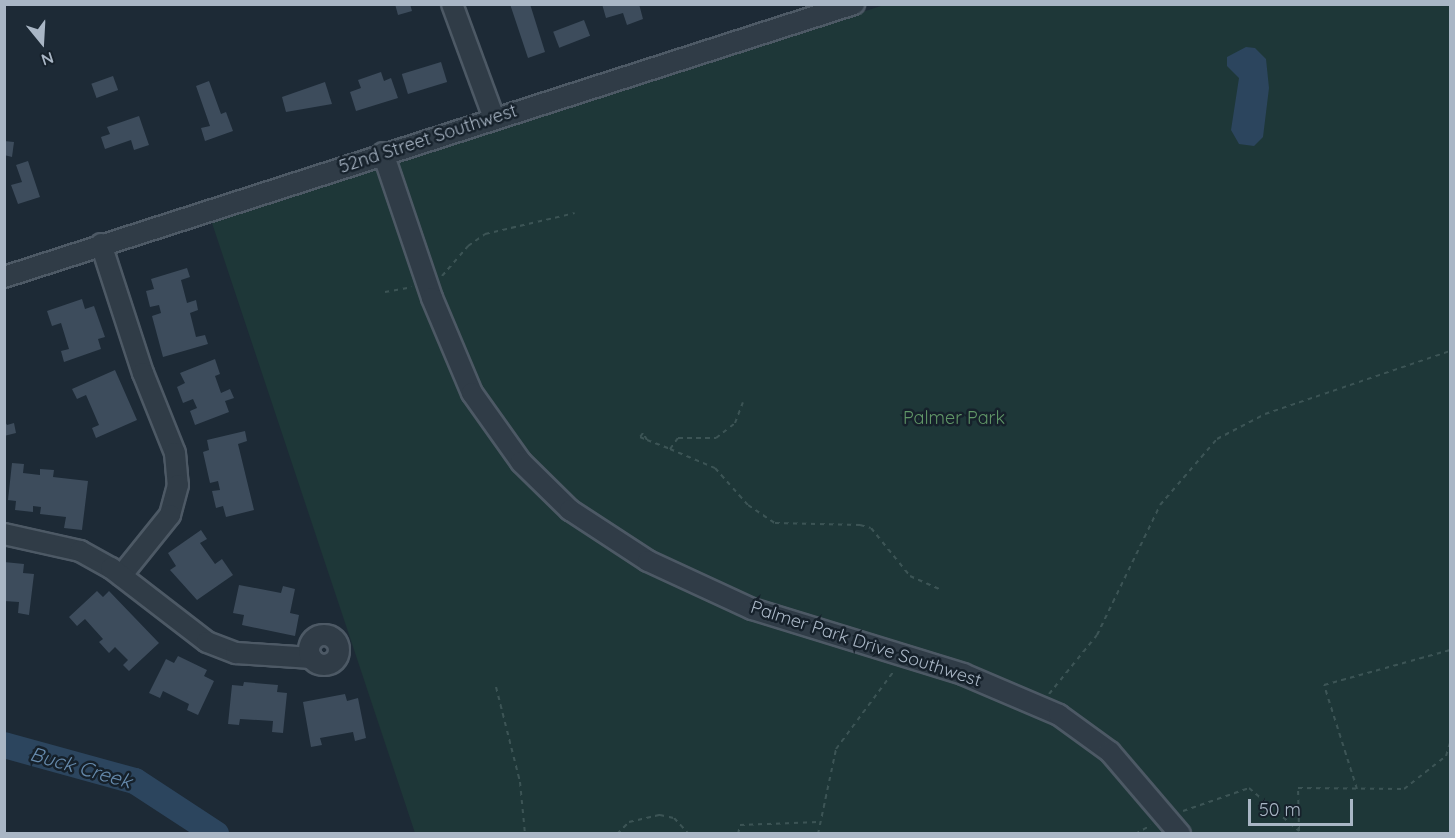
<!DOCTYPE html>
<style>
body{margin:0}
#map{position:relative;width:1455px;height:838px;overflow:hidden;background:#1d2a36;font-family:Quicksand,sans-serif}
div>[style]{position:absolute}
.green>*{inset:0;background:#1e3738}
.water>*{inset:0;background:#2c455e}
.river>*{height:26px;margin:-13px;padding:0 13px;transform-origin:13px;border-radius:13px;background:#2c455e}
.building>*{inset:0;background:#3d4c5c;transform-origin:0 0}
.path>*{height:2px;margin-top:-1px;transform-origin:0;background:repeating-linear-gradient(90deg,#3c5455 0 4.5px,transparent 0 9px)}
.roads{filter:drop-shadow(2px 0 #4d5965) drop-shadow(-2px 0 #4d5965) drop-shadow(0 2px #4d5965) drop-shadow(0 -2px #4d5965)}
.minor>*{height:20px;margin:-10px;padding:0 10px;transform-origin:10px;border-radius:10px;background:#303c47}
.minor>.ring{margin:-10px;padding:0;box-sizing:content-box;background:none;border:20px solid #303c47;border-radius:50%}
span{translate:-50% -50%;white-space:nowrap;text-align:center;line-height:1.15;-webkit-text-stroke:5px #16212b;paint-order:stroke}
.street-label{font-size:18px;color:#a9b6c5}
.park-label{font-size:18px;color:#609667}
.water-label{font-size:20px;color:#668aac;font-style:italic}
.frame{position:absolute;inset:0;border:6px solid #a9b6c5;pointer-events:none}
.north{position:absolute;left:12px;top:12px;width:60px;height:60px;-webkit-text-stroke:4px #16212b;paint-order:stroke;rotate:162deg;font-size:16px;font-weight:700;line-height:24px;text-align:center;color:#a9b6c5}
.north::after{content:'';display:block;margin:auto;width:21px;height:27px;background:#a9b6c5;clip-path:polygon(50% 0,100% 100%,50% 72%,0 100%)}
.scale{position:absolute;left:1248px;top:799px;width:105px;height:27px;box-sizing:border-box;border:3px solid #a9b6c5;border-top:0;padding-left:8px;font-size:18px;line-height:21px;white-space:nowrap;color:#a9b6c5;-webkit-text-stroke:4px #16212b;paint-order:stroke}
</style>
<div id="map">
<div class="green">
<i style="clip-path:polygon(884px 5px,1450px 5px,1450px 833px,415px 833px,211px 220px)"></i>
</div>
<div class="water">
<i style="clip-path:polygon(1246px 47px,1255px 48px,1266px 59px,1269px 88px,1263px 137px,1254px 146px,1239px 144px,1231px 130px,1239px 78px,1227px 66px,1227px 57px)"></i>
</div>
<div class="river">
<i style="left:4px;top:745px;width:136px;rotate:15.4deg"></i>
<i style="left:135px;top:781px;width:97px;rotate:33.2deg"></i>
</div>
<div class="building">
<i style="clip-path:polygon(395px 4px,410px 4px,412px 11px,398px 15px)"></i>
<i style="clip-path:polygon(510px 4px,530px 4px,545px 52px,528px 58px)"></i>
<i style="clip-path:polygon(602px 4px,639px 4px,643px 19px,627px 25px,623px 13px,606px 18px)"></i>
<i style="left:584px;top:20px;width:17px;height:33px;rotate:69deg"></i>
<i style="left:441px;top:62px;width:21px;height:41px;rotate:73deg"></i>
<i style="clip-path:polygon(381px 72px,384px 81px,391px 78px,398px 98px,356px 111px,350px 92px,361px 88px,358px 80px)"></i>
<i style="left:113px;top:76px;width:15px;height:23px;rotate:70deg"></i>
<i style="clip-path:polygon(209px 81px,221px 114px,226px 112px,233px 131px,205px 141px,201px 128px,210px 126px,196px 86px)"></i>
<i style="clip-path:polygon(325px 82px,332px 104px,286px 112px,282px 97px)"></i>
<i style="clip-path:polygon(139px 116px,149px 145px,134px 150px,131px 140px,105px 149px,101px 137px,110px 134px,107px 127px)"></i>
<i style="clip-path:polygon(4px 141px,14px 142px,12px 157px,4px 155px)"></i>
<i style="clip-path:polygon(28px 161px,40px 197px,18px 204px,11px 185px,22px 182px,16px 165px)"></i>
<i style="clip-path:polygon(187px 268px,190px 277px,181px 280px,187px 303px,196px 300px,198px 310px,190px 313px,196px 337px,205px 335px,208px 344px,163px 357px,152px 316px,161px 313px,159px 305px,150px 307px,146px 291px,154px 289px,151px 279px)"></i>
<i style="clip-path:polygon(82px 299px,85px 309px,94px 306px,105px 337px,98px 339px,101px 349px,64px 362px,61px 351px,69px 349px,61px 323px,52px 326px,47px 311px)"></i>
<i style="clip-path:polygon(215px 359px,220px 374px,215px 376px,221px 393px,230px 389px,234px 398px,225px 401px,229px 412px,195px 425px,190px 411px,197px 408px,193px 399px,183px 403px,177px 387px,185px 383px,180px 373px)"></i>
<i style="clip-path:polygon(115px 370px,137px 420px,96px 438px,92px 428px,99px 425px,86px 395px,77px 399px,72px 389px)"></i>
<i style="clip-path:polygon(4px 420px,7px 425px,14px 423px,16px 433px,4px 436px)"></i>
<i style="clip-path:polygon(245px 431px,247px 441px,238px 444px,254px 510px,226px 517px,223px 506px,216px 508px,212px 491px,220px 490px,218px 481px,210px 483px,203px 452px,209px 450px,207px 440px)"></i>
<i style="clip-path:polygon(12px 463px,24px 464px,23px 473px,40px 475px,40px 469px,54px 470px,53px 477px,88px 481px,82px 530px,64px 528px,66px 517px,40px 514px,41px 507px,33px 506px,33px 512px,15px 510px,16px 501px,8px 500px)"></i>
<i style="clip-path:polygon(201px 530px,207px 539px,200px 543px,215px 564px,222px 559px,233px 575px,197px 600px,170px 570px,176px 566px,168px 553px)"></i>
<i style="clip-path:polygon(4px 562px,24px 564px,23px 573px,34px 574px,29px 615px,18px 613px,19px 602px,4px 601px)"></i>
<i style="clip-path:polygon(239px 585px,281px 593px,283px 586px,295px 589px,290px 613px,299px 615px,295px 636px,242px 625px,244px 615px,233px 613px)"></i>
<i style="clip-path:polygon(97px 591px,103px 597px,109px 591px,159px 643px,129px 671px,123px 665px,128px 660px,115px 647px,109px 653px,99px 642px,103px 639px,85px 619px,77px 626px,69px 617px)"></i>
<i style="clip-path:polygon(178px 656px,207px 670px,204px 676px,214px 681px,198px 715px,187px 710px,189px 704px,163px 691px,160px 698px,149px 693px,166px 659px,174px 663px)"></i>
<i style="clip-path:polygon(244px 682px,278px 685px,277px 692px,287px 693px,283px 733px,272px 732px,273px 721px,240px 719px,239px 725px,228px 724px,232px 685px,243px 686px)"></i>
<i style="clip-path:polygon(345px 694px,347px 701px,358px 698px,366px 738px,355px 741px,353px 732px,320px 738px,322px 745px,311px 747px,303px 702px)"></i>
</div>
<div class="path">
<i style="left:442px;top:276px;width:40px;rotate:-49deg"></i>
<i style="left:468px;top:246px;width:21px;rotate:-35deg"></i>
<i style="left:485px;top:234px;width:92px;rotate:-13.1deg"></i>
<i style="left:385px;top:292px;width:27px;rotate:-10deg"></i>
<i style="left:647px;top:440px;width:8px;rotate:-120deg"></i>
<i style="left:643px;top:433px;width:5px;rotate:127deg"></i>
<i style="left:640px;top:437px;width:8px;rotate:23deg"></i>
<i style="left:647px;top:440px;width:25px;rotate:21deg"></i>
<i style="left:670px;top:449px;width:14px;rotate:-54deg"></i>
<i style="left:678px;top:438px;width:38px"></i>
<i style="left:716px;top:438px;width:24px;rotate:-38deg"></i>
<i style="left:735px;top:423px;width:22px;rotate:-69deg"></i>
<i style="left:670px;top:449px;width:49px;rotate:22.9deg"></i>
<i style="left:715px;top:468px;width:50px;rotate:48.3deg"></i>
<i style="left:748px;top:505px;width:32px;rotate:34deg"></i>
<i style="left:775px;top:523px;width:85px;rotate:1.3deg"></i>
<i style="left:860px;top:525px;width:11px;rotate:15deg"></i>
<i style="left:871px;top:528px;width:62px;rotate:50.9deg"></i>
<i style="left:910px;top:576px;width:35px;rotate:24deg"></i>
<i style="left:496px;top:687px;width:98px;rotate:75.8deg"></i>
<i style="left:520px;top:782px;width:52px;rotate:84.5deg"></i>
<i style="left:1049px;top:694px;width:76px;rotate:-50.9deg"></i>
<i style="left:1097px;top:635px;width:144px;rotate:-64.1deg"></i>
<i style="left:1160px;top:505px;width:87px;rotate:-49.2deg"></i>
<i style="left:1217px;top:439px;width:54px;rotate:-27.5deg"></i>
<i style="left:1265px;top:414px;width:195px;rotate:-18.8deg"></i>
<i style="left:1357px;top:789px;width:109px;rotate:-107.6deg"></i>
<i style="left:1324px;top:685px;width:131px;rotate:-15.5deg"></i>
<i style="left:1183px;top:811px;width:70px;rotate:-19.2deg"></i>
<i style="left:1249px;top:788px;width:66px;rotate:40.7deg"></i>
<i style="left:1299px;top:831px;width:43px;rotate:-91.3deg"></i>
<i style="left:1298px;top:788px;width:106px;rotate:0.5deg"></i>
<i style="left:1404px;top:789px;width:53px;rotate:-38.2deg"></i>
<i style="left:1446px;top:756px;width:14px;rotate:-73deg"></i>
<i style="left:617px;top:834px;width:17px;rotate:-45deg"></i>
<i style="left:629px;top:822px;width:32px;rotate:-13deg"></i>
<i style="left:660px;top:815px;width:14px;rotate:12deg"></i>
<i style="left:674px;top:818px;width:22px;rotate:47deg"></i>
<i style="left:738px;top:834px;width:9px;rotate:-77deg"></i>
<i style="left:740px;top:825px;width:78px;rotate:-2.2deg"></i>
<i style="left:818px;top:834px;width:87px;rotate:-78deg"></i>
<i style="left:836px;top:749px;width:97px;rotate:-53.4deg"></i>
<i style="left:1135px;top:834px;width:18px;rotate:-29deg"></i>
</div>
<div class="roads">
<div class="minor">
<i style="left:452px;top:4px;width:121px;rotate:69.8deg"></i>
<i style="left:383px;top:153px;width:153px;rotate:71.3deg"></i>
<i style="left:432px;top:298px;width:103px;rotate:67.2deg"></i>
<i style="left:472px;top:393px;width:85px;rotate:54.6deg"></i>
<i style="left:521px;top:462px;width:69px;rotate:44.4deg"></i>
<i style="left:570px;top:510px;width:93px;rotate:33.2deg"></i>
<i style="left:648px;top:561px;width:115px;rotate:24.8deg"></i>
<i style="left:752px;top:609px;width:221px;rotate:17.1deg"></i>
<i style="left:963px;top:674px;width:104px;rotate:23.1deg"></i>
<i style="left:1059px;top:715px;width:63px;rotate:36deg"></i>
<i style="left:1110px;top:752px;width:108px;rotate:49.5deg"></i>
<i style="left:101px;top:244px;width:136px;rotate:72deg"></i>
<i style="left:143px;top:373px;width:86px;rotate:68.2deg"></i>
<i style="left:175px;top:453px;width:32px;rotate:85deg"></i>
<i style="left:178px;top:485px;width:31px;rotate:105deg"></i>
<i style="left:170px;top:515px;width:78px;rotate:128.8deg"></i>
<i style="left:4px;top:277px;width:893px;rotate:-17.81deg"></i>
<i style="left:4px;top:534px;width:78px;rotate:12.6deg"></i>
<i style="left:80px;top:551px;width:35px;rotate:29deg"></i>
<i style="left:111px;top:568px;width:121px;rotate:37.6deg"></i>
<i style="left:207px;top:642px;width:31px;rotate:21deg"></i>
<i style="left:236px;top:653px;width:76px;rotate:3.8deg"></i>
<i class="ring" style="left:309px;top:635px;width:10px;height:10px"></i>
</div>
</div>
<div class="street-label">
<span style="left:428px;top:139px;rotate:-18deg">52nd Street Southwest</span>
<span style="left:866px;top:644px;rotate:18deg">Palmer Park Drive Southwest</span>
</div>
<div class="park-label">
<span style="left:954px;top:418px">Palmer Park</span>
</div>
<div class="water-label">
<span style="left:81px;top:767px;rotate:16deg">Buck Creek</span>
</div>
<div class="frame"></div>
<div class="north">N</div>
<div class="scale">50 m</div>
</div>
